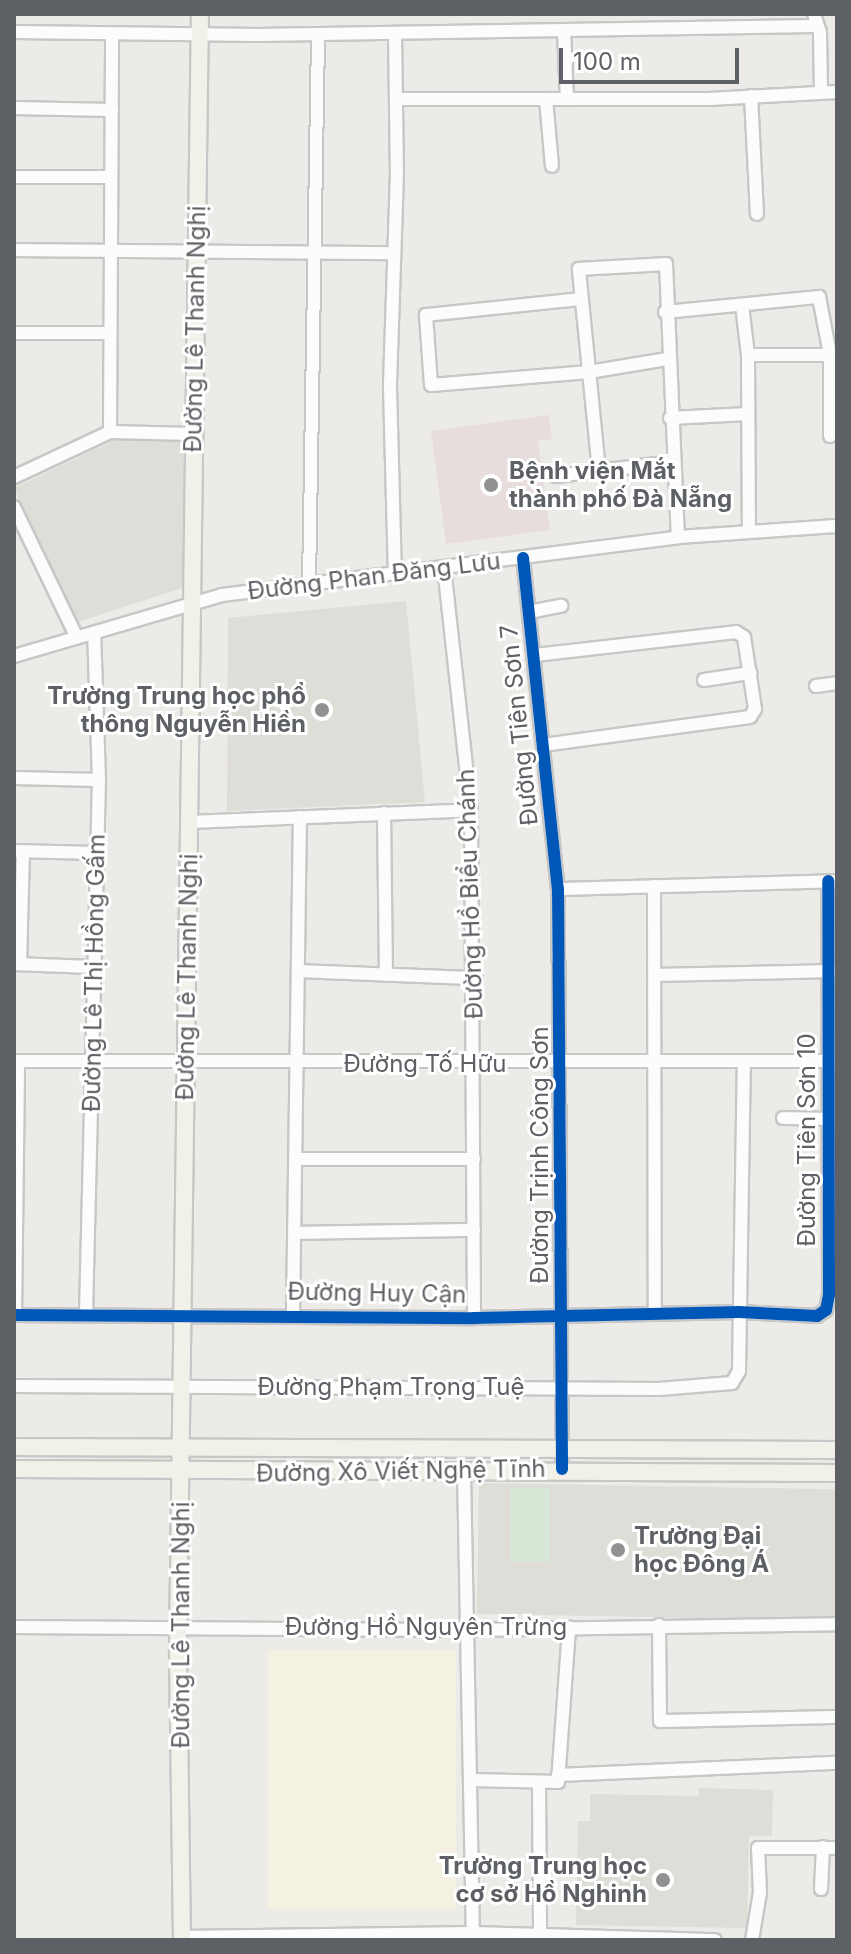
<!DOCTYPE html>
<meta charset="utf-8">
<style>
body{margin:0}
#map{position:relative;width:851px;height:1954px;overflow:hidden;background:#ecebe8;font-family:Inter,sans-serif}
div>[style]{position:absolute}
.commercial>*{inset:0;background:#f4f0e2;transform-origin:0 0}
.education>*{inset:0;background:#dfddd8;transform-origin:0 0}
.medical>*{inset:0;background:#e7dddc}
.green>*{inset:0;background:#d7e6d5;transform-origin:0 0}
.roads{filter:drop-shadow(2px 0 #c7c7c7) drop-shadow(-2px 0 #c7c7c7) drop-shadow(0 2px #c7c7c7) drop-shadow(0 -2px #c7c7c7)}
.minor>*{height:12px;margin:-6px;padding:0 6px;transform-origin:6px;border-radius:6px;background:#fcfcfc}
.major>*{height:16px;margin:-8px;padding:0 8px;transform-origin:8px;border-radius:8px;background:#f2f1e9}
.cycleway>*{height:12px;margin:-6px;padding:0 6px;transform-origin:6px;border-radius:6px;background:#0057b8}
.dots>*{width:22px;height:22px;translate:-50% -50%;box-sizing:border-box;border:4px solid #fff;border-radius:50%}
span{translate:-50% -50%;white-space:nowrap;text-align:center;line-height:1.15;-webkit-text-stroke:6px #fff;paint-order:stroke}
.street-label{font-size:24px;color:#5d6064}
.poi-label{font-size:24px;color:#5d6064;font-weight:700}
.left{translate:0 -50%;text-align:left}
.right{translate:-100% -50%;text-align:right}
.frame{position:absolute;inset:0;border:16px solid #5d6064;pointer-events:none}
.scale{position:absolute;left:559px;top:48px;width:180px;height:36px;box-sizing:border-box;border:4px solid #5d6064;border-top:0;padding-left:10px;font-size:24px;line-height:28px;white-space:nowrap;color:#5d6064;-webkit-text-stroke:6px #fff;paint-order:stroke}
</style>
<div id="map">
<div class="commercial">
<i style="left:456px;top:1650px;width:259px;height:188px;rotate:90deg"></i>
</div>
<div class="education">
<i style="clip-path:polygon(115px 440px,180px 440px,186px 450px,185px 587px,75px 623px,14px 488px)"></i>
<i style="clip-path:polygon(406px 601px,425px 802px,227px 811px,228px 618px)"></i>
<i style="left:479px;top:1483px;width:358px;height:131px;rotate:1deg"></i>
<i style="clip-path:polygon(699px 1788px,773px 1790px,772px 1836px,749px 1836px,747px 1928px,576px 1925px,578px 1821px,590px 1821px,590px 1794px,699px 1796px)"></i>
</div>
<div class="medical">
<i style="clip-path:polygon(549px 415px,552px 439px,538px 441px,550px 530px,446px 544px,431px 431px)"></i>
</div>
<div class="green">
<i style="left:510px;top:1488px;width:40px;height:74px"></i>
</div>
<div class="roads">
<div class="minor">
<i style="left:814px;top:14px;width:19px;rotate:72deg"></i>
<i style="left:820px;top:32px;width:59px;rotate:89deg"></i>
<i style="left:564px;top:31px;width:68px;rotate:87.5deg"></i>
<i style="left:14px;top:32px;width:244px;rotate:0.7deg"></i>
<i style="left:258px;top:35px;width:556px;rotate:-0.93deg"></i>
<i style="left:395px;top:34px;width:139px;rotate:89.2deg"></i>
<i style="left:397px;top:173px;width:214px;rotate:91.9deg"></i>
<i style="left:390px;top:387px;width:187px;rotate:88.5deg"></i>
<i style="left:751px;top:96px;width:118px;rotate:87.1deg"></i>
<i style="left:397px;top:99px;width:312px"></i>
<i style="left:709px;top:99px;width:128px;rotate:-3.1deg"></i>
<i style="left:546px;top:99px;width:67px;rotate:84.9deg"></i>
<i style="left:14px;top:108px;width:98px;rotate:1.2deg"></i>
<i style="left:14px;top:177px;width:97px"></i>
<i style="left:14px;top:250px;width:379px;rotate:0.5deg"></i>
<i style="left:581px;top:299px;width:156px;rotate:174.1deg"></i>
<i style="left:426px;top:315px;width:70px;rotate:85.9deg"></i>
<i style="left:431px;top:385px;width:159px;rotate:-4.7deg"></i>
<i style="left:589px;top:372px;width:79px;rotate:-9.5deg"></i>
<i style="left:742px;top:305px;width:50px;rotate:83.2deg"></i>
<i style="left:748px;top:355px;width:176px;rotate:89.7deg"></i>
<i style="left:665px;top:312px;width:155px;rotate:-5.6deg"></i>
<i style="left:819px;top:297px;width:58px;rotate:79.1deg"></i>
<i style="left:830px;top:354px;width:82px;rotate:90deg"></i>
<i style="left:14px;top:333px;width:96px"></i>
<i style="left:748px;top:355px;width:89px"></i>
<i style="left:670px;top:418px;width:78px;rotate:-2.9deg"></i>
<i style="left:110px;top:432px;width:398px;rotate:-89.7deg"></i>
<i style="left:599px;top:471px;width:203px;rotate:-95.7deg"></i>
<i style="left:579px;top:269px;width:87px;rotate:-3.3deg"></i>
<i style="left:666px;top:264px;width:273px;rotate:87.5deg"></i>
<i style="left:556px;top:476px;width:118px;rotate:-6.8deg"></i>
<i style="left:14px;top:477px;width:106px;rotate:-25.1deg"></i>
<i style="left:110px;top:432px;width:83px;rotate:1.4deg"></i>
<i style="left:14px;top:507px;width:145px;rotate:64.3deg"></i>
<i style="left:523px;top:558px;width:333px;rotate:84deg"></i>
<i style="left:558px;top:889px;width:580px;rotate:89.6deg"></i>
<i style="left:444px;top:567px;width:244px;rotate:83.7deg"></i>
<i style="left:471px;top:810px;width:508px;rotate:89.66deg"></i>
<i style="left:309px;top:585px;width:551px;rotate:-89.06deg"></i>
<i style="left:529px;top:612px;width:33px;rotate:-11deg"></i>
<i style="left:535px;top:655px;width:202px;rotate:-6.5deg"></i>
<i style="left:736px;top:632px;width:9px;rotate:32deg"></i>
<i style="left:744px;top:637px;width:73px;rotate:81.3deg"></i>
<i style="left:755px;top:709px;width:9px;rotate:122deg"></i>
<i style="left:750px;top:717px;width:209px;rotate:172.3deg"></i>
<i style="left:14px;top:656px;width:217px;rotate:-16.3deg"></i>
<i style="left:222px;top:595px;width:460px;rotate:-7.2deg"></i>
<i style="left:678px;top:537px;width:159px;rotate:-4deg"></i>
<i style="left:704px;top:680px;width:47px;rotate:-8.7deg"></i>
<i style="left:816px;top:686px;width:21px;rotate:-8deg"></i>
<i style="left:14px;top:778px;width:85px;rotate:1.3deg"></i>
<i style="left:384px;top:813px;width:162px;rotate:89.3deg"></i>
<i style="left:190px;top:822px;width:281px;rotate:-2.4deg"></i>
<i style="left:14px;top:851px;width:82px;rotate:1.4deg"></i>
<i style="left:654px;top:886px;width:428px;rotate:89.9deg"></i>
<i style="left:558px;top:889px;width:279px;rotate:-1.6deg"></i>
<i style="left:14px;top:964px;width:78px;rotate:2.2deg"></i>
<i style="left:20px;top:964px;width:113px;rotate:-88.5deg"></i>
<i style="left:298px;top:971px;width:178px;rotate:2.3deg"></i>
<i style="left:655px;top:975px;width:182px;rotate:-1.3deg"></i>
<i style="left:14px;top:1061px;width:823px"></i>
<i style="left:783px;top:1118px;width:47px;rotate:1.2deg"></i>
<i style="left:299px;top:1159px;width:175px"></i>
<i style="left:297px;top:1233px;width:177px;rotate:-1deg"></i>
<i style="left:293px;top:1313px;width:496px;rotate:-89.2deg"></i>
<i style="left:86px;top:1314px;width:534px;rotate:-88.61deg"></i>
<i style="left:99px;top:780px;width:147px;rotate:-91.9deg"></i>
<i style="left:14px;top:1315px;width:460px;rotate:0.4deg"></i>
<i style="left:474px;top:1318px;width:265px;rotate:-1.3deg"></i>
<i style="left:739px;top:1312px;width:78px;rotate:2.9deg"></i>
<i style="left:817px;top:1316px;width:11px;rotate:-34deg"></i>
<i style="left:826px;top:1310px;width:15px;rotate:-79deg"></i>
<i style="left:829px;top:1295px;width:414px;rotate:-90.1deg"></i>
<i style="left:15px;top:1315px;width:254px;rotate:-89.3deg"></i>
<i style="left:14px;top:1386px;width:645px;rotate:0.27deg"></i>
<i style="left:659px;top:1389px;width:73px;rotate:-4.7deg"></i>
<i style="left:732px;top:1383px;width:14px;rotate:-60deg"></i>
<i style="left:739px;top:1371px;width:310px;rotate:-89.1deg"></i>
<i style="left:464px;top:1471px;width:468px;rotate:88.9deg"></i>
<i style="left:659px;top:1625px;width:96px;rotate:89.4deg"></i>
<i style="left:660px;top:1721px;width:177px;rotate:-1.3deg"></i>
<i style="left:14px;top:1627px;width:454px;rotate:0.4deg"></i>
<i style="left:468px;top:1630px;width:369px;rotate:-0.9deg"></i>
<i style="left:558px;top:1775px;width:279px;rotate:-2.5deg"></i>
<i style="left:472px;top:1780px;width:86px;rotate:1.3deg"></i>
<i style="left:558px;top:1782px;width:155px;rotate:-85.9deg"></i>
<i style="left:539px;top:1784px;width:150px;rotate:89.6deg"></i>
<i style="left:821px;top:1889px;width:42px;rotate:-87.3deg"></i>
<i style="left:182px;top:1937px;width:291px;rotate:-0.8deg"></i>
<i style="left:473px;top:1933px;width:242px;rotate:1.7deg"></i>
<i style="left:752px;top:1940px;width:49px;rotate:-80.5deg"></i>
<i style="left:760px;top:1892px;width:44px;rotate:-92.6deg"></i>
<i style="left:758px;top:1848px;width:79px"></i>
</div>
<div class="major">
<i style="left:14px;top:1447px;width:823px;rotate:0.21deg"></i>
<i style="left:14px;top:1469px;width:823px;rotate:0.28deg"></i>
<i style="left:182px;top:1940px;width:293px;rotate:-90.8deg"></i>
<i style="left:178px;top:1647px;width:1633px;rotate:-89.23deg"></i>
</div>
</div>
<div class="cycleway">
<i style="left:523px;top:558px;width:333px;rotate:84deg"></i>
<i style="left:558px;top:889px;width:580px;rotate:89.6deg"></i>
<i style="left:14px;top:1315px;width:460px;rotate:0.4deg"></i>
<i style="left:474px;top:1318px;width:265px;rotate:-1.3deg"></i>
<i style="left:739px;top:1312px;width:78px;rotate:2.9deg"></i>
<i style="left:817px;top:1316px;width:11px;rotate:-34deg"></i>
<i style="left:826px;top:1310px;width:15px;rotate:-79deg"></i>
<i style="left:829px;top:1295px;width:414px;rotate:-90.1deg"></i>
</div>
<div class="dots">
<i style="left:491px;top:485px;background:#8f9192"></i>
<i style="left:322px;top:710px;background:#8f9192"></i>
<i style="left:618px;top:1550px;background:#8f9192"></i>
<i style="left:663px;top:1880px;background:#8f9192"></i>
</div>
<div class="street-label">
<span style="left:195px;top:329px;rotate:-89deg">Đường Lê Thanh Nghị</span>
<span style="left:374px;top:576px;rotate:-7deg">Đường Phan Đăng Lưu</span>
<span style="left:519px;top:725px;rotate:-96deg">Đường Tiên Sơn 7</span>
<span style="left:470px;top:894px;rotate:-92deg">Đường Hồ Biểu Chánh</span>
<span style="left:94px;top:973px;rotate:-89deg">Đường Lê Thị Hồng Gấm</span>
<span style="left:187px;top:977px;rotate:-89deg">Đường Lê Thanh Nghị</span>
<span style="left:425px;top:1064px">Đường Tố Hữu</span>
<span style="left:807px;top:1140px;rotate:-90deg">Đường Tiên Sơn 10</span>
<span style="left:540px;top:1155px;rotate:-90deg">Đường Trịnh Công Sơn</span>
<span style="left:377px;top:1293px;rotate:1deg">Đường Huy Cận</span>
<span style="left:391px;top:1387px">Đường Phạm Trọng Tuệ</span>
<span style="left:401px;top:1471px;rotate:-1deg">Đường Xô Viết Nghệ Tĩnh</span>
<span style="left:181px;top:1625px;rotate:-90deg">Đường Lê Thanh Nghị</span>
<span style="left:426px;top:1627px">Đường Hồ Nguyên Trừng</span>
</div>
<div class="poi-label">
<span class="left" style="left:509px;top:485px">Bệnh viện Mắt<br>thành phố Đà Nẵng</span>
<span class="right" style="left:306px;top:710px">Trường Trung học phổ<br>thông Nguyễn Hiền</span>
<span class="left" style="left:634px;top:1550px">Trường Đại<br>học Đông Á</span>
<span class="right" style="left:647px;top:1880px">Trường Trung học<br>cơ sở Hồ Nghinh</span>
</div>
<div class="frame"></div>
<div class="scale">100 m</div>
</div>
